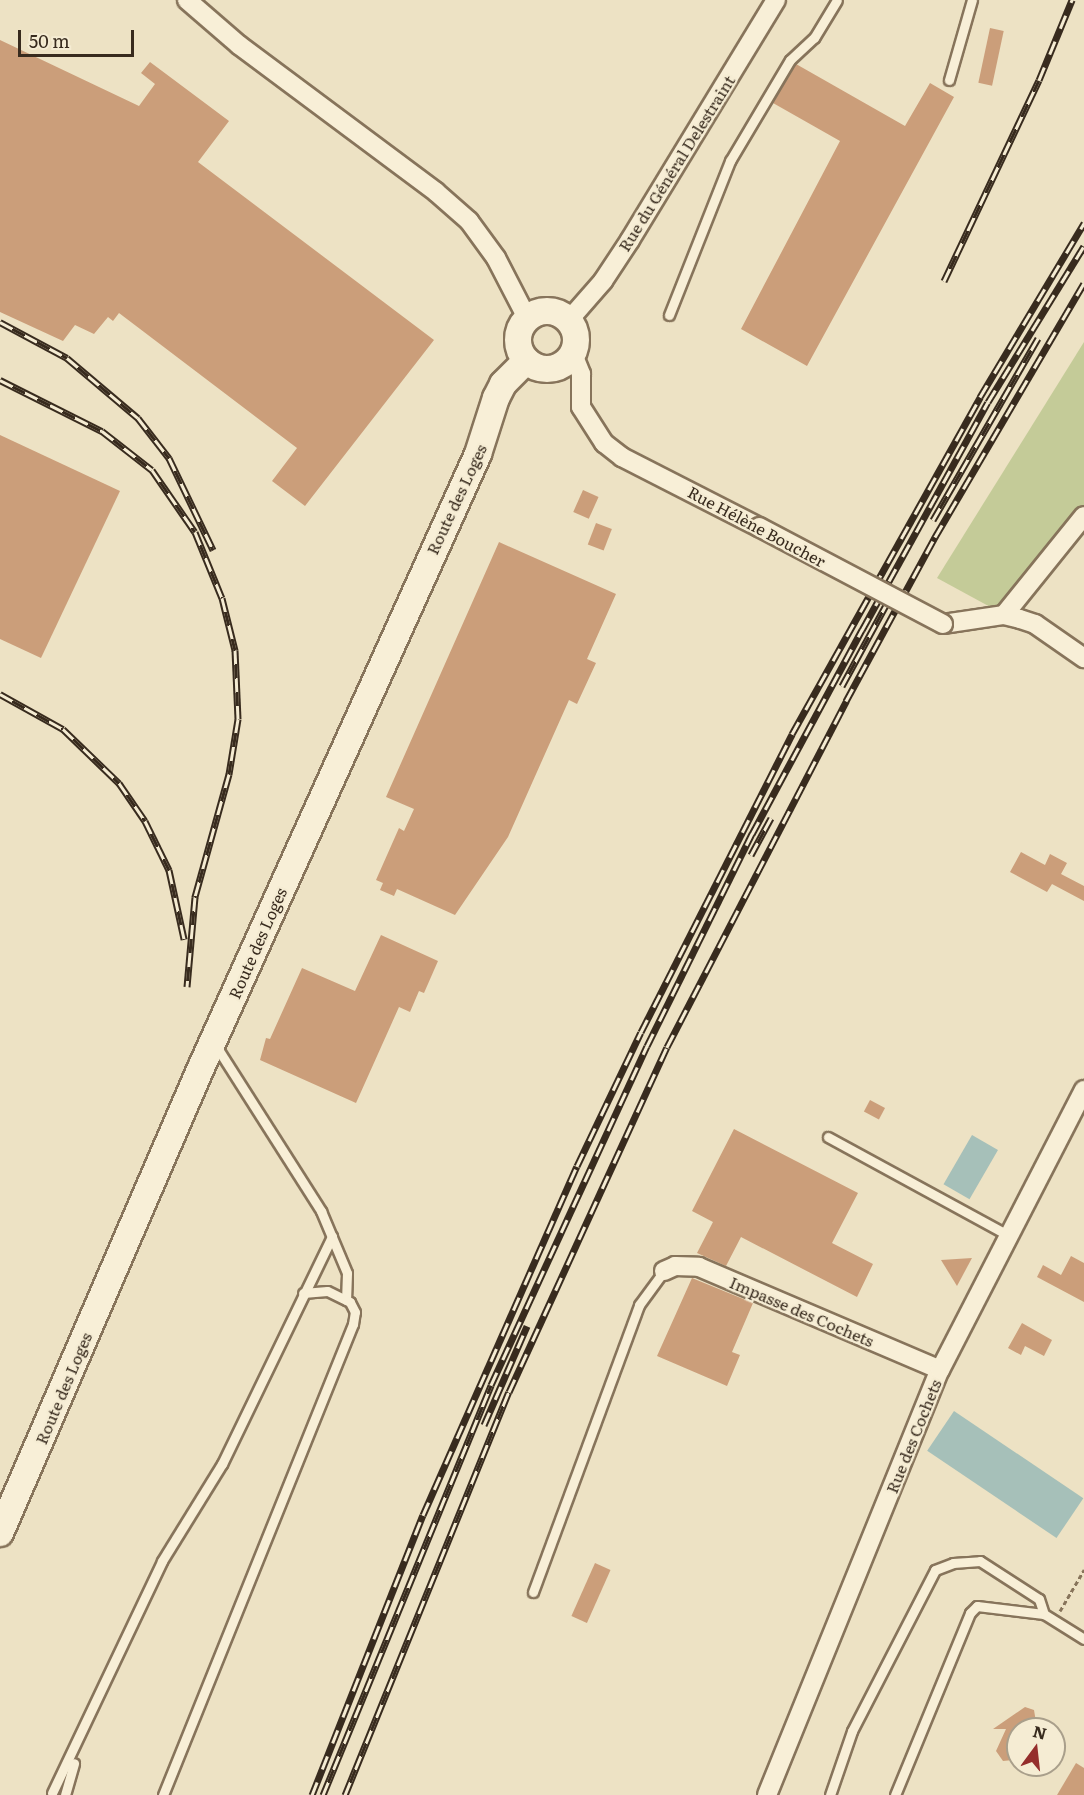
<!DOCTYPE html>
<meta charset="utf-8">
<style>
body{margin:0}
#map{position:relative;width:1084px;height:1795px;overflow:hidden;background:#ede2c4;font-family:Literata,serif}
div>[style]{position:absolute}
.green>*{inset:0;background:#c4cb98}
.water>*{inset:0;background:#a6c0b9;transform-origin:0 0}
.building>*{inset:0;background:#cb9e7a;transform-origin:0 0}
.path>*{height:3px;margin-top:-1.5px;transform-origin:0;background:repeating-linear-gradient(90deg,#87745b 0 4.5px,transparent 0 7.5px)}
.roads{filter:drop-shadow(2px 0 #87745b) drop-shadow(-2px 0 #87745b) drop-shadow(0 2px #87745b) drop-shadow(0 -2px #87745b)}
.lane>*{height:9px;margin:-4.5px;padding:0 4.5px;transform-origin:4.5px;border-radius:4.5px;background:#f8efd7}
.street>*{height:18px;margin:-9px;padding:0 9px;transform-origin:9px;border-radius:9px;background:#f8efd7}
.secondary>*{height:26px;margin:-13px;padding:0 13px;transform-origin:13px;border-radius:13px;background:#f8efd7}
.secondary>.ring{margin:-13px;padding:0;box-sizing:content-box;background:none;border:26px solid #f8efd7;border-radius:50%}
.rail>*{height:7px;margin-top:-3.5px;transform-origin:0;background:repeating-linear-gradient(90deg,#f5ecd3 0 14px,#382b1e 0 28px);box-sizing:border-box;border-block:2px solid #382b1e}
.bridges{filter:drop-shadow(2px 0 #87745b) drop-shadow(-2px 0 #87745b) drop-shadow(0 2px #87745b) drop-shadow(0 -2px #87745b)}
.street-bridge>*{height:18px;margin:-9px;padding:0 9px;transform-origin:9px;border-radius:9px;background:#f8efd7}
span{translate:-50% -50%;white-space:nowrap;text-align:center;line-height:1.15;-webkit-text-stroke:4.5px #f5ecd3;paint-order:stroke}
.street-label{font-size:16px;color:#382b1e}
.north{position:absolute;left:1006px;top:1717px;width:60px;height:60px;box-sizing:border-box;background:#f5ecd3;border:2px solid #a99f8b;border-radius:50%;rotate:15deg;font-size:16px;font-weight:700;line-height:24px;text-align:center;color:#382b1e}
.north::after{content:'';display:block;margin:auto;width:21px;height:27px;background:#952e2c;clip-path:polygon(50% 0,100% 100%,50% 72%,0 100%)}
.scale{position:absolute;left:18px;top:30px;width:116px;height:27px;box-sizing:border-box;border:3px solid #382b1e;border-top:0;padding-left:8px;font-size:18px;line-height:21px;white-space:nowrap;color:#382b1e;-webkit-text-stroke:4px #f5ecd3;paint-order:stroke}
</style>
<div id="map">
<div class="green">
<i style="clip-path:polygon(1084px 342px,1084px 518px,1005px 615px,937px 578px)"></i>
</div>
<div class="water">
<i style="left:972px;top:1135px;width:30px;height:57px;rotate:30deg"></i>
<i style="left:954px;top:1411px;width:156px;height:48px;rotate:34deg"></i>
</div>
<div class="building">
<i style="left:990px;top:28px;width:14px;height:56px;rotate:12deg"></i>
<i style="clip-path:polygon(0 40px,139px 106px,155px 84px,141px 73px,150px 62px,229px 121px,198px 162px,434px 340px,305px 506px,272px 481px,297px 448px,119px 313px,113px 321px,108px 317px,94px 334px,75px 325px,63px 341px,0 312px)"></i>
<i style="clip-path:polygon(796px 64px,905px 126px,930px 83px,954px 97px,807px 366px,741px 329px,840px 141px,773px 103px)"></i>
<i style="clip-path:polygon(0 435px,120px 491px,41px 658px,0 639px)"></i>
<i style="left:583px;top:490px;width:17px;height:24px;rotate:24deg"></i>
<i style="left:596px;top:523px;width:17px;height:23px;rotate:21deg"></i>
<i style="clip-path:polygon(499px 542px,616px 594px,587px 659px,596px 663px,577px 704px,569px 700px,508px 837px,455px 915px,397px 889px,394px 896px,380px 890px,383px 883px,376px 880px,399px 828px,404px 831px,414px 809px,386px 797px)"></i>
<i style="clip-path:polygon(1021px 852px,1045px 865px,1050px 854px,1067px 863px,1061px 874px,1084px 886px,1084px 901px,1052px 884px,1047px 892px,1010px 872px)"></i>
<i style="clip-path:polygon(381px 935px,438px 961px,424px 993px,419px 991px,410px 1012px,399px 1007px,356px 1103px,260px 1060px,266px 1038px,270px 1039px,302px 968px,355px 991px)"></i>
<i style="left:870px;top:1100px;width:17px;height:13px;rotate:28deg"></i>
<i style="clip-path:polygon(734px 1129px,858px 1193px,832px 1243px,873px 1264px,857px 1297px,741px 1237px,726px 1266px,697px 1253px,713px 1222px,692px 1211px)"></i>
<i style="clip-path:polygon(1071px 1256px,1084px 1263px,1084px 1302px,1037px 1277px,1043px 1265px,1061px 1275px)"></i>
<i style="clip-path:polygon(972px 1258px,957px 1286px,941px 1260px)"></i>
<i style="clip-path:polygon(692px 1278px,753px 1303px,732px 1352px,740px 1355px,727px 1386px,657px 1356px)"></i>
<i style="clip-path:polygon(1022px 1323px,1052px 1340px,1044px 1356px,1025px 1346px,1021px 1355px,1008px 1348px)"></i>
<i style="left:595px;top:1563px;width:17px;height:58px;rotate:24deg"></i>
<i style="clip-path:polygon(1025px 1707px,1034px 1710px,1036px 1722px,1032px 1729px,1018px 1729px,1018px 1753px,1013px 1760px,1003px 1761px,996px 1751px,1006px 1729px,993px 1729px)"></i>
<i style="clip-path:polygon(1076px 1763px,1084px 1768px,1084px 1795px,1057px 1795px)"></i>
</div>
<div class="path">
<i style="left:1060px;top:1611px;width:48px;rotate:-59.7deg"></i>
</div>
<div class="roads">
<div class="lane">
<i style="left:949px;top:80px;width:83px;rotate:-74deg"></i>
<i style="left:669px;top:315px;width:166px;rotate:-68.4deg"></i>
<i style="left:730px;top:161px;width:117px;rotate:-59.3deg"></i>
<i style="left:790px;top:60px;width:33px;rotate:-43deg"></i>
<i style="left:814px;top:38px;width:44px;rotate:-58.8deg"></i>
<i style="left:216px;top:1046px;width:196px;rotate:57.5deg"></i>
<i style="left:321px;top:1211px;width:67px;rotate:67.2deg"></i>
<i style="left:347px;top:1273px;width:27px;rotate:92deg"></i>
<i style="left:828px;top:1137px;width:205px;rotate:28.6deg"></i>
<i style="left:533px;top:1592px;width:306px;rotate:-69.7deg"></i>
<i style="left:639px;top:1305px;width:42px;rotate:-53.7deg"></i>
<i style="left:52px;top:1793px;width:257px;rotate:-64.6deg"></i>
<i style="left:162px;top:1561px;width:114px;rotate:-58.3deg"></i>
<i style="left:222px;top:1464px;width:253px;rotate:-64.2deg"></i>
<i style="left:65px;top:1795px;width:33px;rotate:-74deg"></i>
<i style="left:163px;top:1795px;width:508px;rotate:-68.03deg"></i>
<i style="left:353px;top:1324px;width:12px;rotate:-81deg"></i>
<i style="left:355px;top:1312px;width:11px;rotate:-117deg"></i>
<i style="left:350px;top:1302px;width:25px;rotate:-154deg"></i>
<i style="left:327px;top:1291px;width:24px;rotate:175deg"></i>
<i style="left:830px;top:1795px;width:68px;rotate:-71deg"></i>
<i style="left:852px;top:1731px;width:181px;rotate:-62.7deg"></i>
<i style="left:935px;top:1570px;width:19px;rotate:-21deg"></i>
<i style="left:953px;top:1563px;width:27px;rotate:-4deg"></i>
<i style="left:980px;top:1561px;width:70px;rotate:32.8deg"></i>
<i style="left:1039px;top:1599px;width:16px;rotate:72deg"></i>
<i style="left:895px;top:1795px;width:197px;rotate:-67.6deg"></i>
<i style="left:970px;top:1613px;width:10px;rotate:-45deg"></i>
<i style="left:977px;top:1606px;width:67px;rotate:6.8deg"></i>
<i style="left:1044px;top:1614px;width:47px;rotate:32deg"></i>
</div>
<div class="street">
<i style="left:187px;top:0;width:69px;rotate:40.9deg"></i>
<i style="left:239px;top:45px;width:246px;rotate:36.7deg"></i>
<i style="left:436px;top:192px;width:44px;rotate:41.3deg"></i>
<i style="left:469px;top:221px;width:46px;rotate:53.9deg"></i>
<i style="left:496px;top:258px;width:68px;rotate:62.7deg"></i>
<i style="left:569px;top:320px;width:52px;rotate:-48.9deg"></i>
<i style="left:603px;top:281px;width:49px;rotate:-56.6deg"></i>
<i style="left:630px;top:240px;width:281px;rotate:-58.7deg"></i>
<i style="left:573px;top:354px;width:22px;rotate:68deg"></i>
<i style="left:581px;top:374px;width:33px;rotate:90deg"></i>
<i style="left:581px;top:407px;width:43px;rotate:57.4deg"></i>
<i style="left:604px;top:443px;width:23px;rotate:38deg"></i>
<i style="left:622px;top:457px;width:154px;rotate:27.1deg"></i>
<i style="left:1004px;top:615px;width:127px;rotate:-51.1deg"></i>
<i style="left:943px;top:624px;width:62px;rotate:-8.4deg"></i>
<i style="left:1004px;top:615px;width:16px;rotate:14deg"></i>
<i style="left:1020px;top:619px;width:16px;rotate:18deg"></i>
<i style="left:1035px;top:624px;width:60px;rotate:34.8deg"></i>
<i style="left:664px;top:1271px;width:12px;rotate:-24deg"></i>
<i style="left:675px;top:1266px;width:24px;rotate:2deg"></i>
<i style="left:699px;top:1267px;width:262px;rotate:23.1deg"></i>
<i style="left:767px;top:1795px;width:459px;rotate:-67.9deg"></i>
<i style="left:940px;top:1370px;width:315px;rotate:-62.8deg"></i>
</div>
<div class="secondary">
<i class="ring" style="left:518px;top:311px;width:32px;height:32px"></i>
<i style="left:0;top:1533px;width:504px;rotate:-66.64deg"></i>
<i style="left:200px;top:1070px;width:676px;rotate:-65.71deg"></i>
<i style="left:478px;top:454px;width:59px;rotate:-72.2deg"></i>
<i style="left:496px;top:398px;width:16px;rotate:-63deg"></i>
<i style="left:503px;top:384px;width:33px;rotate:-45deg"></i>
</div>
</div>
<div class="rail">
<i style="left:944px;top:281px;width:222px;rotate:-64.7deg"></i>
<i style="left:1039px;top:80px;width:87px;rotate:-67.6deg"></i>
<i style="left:0;top:322px;width:76px;rotate:28.2deg"></i>
<i style="left:67px;top:358px;width:93px;rotate:40.2deg"></i>
<i style="left:138px;top:418px;width:51px;rotate:52.2deg"></i>
<i style="left:169px;top:458px;width:102px;rotate:64.4deg"></i>
<i style="left:0;top:380px;width:114px;rotate:26.6deg"></i>
<i style="left:102px;top:431px;width:63px;rotate:38deg"></i>
<i style="left:152px;top:470px;width:75px;rotate:55.3deg"></i>
<i style="left:195px;top:532px;width:71px;rotate:67.8deg"></i>
<i style="left:222px;top:598px;width:54px;rotate:76deg"></i>
<i style="left:235px;top:650px;width:69px;rotate:87.5deg"></i>
<i style="left:238px;top:719px;width:56px;rotate:99.3deg"></i>
<i style="left:229px;top:774px;width:128px;rotate:105.5deg"></i>
<i style="left:195px;top:897px;width:90px;rotate:95.1deg"></i>
<i style="left:933px;top:520px;width:210px;rotate:-60deg"></i>
<i style="left:842px;top:686px;width:105px;rotate:-61.5deg"></i>
<i style="left:0;top:694px;width:72px;rotate:29.1deg"></i>
<i style="left:63px;top:729px;width:78px;rotate:44deg"></i>
<i style="left:119px;top:783px;width:46px;rotate:55.6deg"></i>
<i style="left:145px;top:821px;width:55px;rotate:63.9deg"></i>
<i style="left:169px;top:870px;width:71px;rotate:77.7deg"></i>
<i style="left:751px;top:855px;width:42px;rotate:-61.6deg"></i>
<i style="left:484px;top:1425px;width:108px;rotate:-66.5deg"></i>
<i style="left:312px;top:1795px;width:301px;rotate:-68.4deg"></i>
<i style="left:423px;top:1515px;width:381px;rotate:-66.2deg"></i>
<i style="left:577px;top:1166px;width:148px;rotate:-64.5deg"></i>
<i style="left:641px;top:1032px;width:334px;rotate:-63.1deg"></i>
<i style="left:792px;top:734px;width:386px;rotate:-60.8deg"></i>
<i style="left:980px;top:397px;width:203px;rotate:-59.1deg"></i>
<i style="left:323px;top:1795px;width:443px;rotate:-67.7deg"></i>
<i style="left:491px;top:1385px;width:373px;rotate:-65.3deg"></i>
<i style="left:647px;top:1046px;width:237px;rotate:-63.7deg"></i>
<i style="left:752px;top:834px;width:232px;rotate:-61.7deg"></i>
<i style="left:862px;top:630px;width:260px;rotate:-61.1deg"></i>
<i style="left:988px;top:402px;width:183px;rotate:-58.4deg"></i>
<i style="left:345px;top:1795px;width:435px;rotate:-67.9deg"></i>
<i style="left:509px;top:1392px;width:379px;rotate:-65.4deg"></i>
<i style="left:667px;top:1047px;width:390px;rotate:-62.6deg"></i>
<i style="left:846px;top:701px;width:187px;rotate:-61.5deg"></i>
<i style="left:935px;top:537px;width:294px;rotate:-59.6deg"></i>
</div>
<div class="bridges">
<div class="street-bridge">
<i style="left:759px;top:527px;width:208px;rotate:27.8deg"></i>
</div>
</div>
<div class="street-label">
<span style="left:676px;top:163px;rotate:-58deg">Rue du Général Delestraint</span>
<span style="left:456px;top:499px;rotate:-65deg">Route des Loges</span>
<span style="left:757px;top:526px;rotate:28deg">Rue Hélène Boucher</span>
<span style="left:257px;top:943px;rotate:-66deg">Route des Loges</span>
<span style="left:802px;top:1311px;rotate:23deg">Impasse des Cochets</span>
<span style="left:63px;top:1388px;rotate:-67deg">Route des Loges</span>
<span style="left:913px;top:1436px;rotate:-68deg">Rue des Cochets</span>
</div>
<div class="north">N</div>
<div class="scale">50 m</div>
</div>
